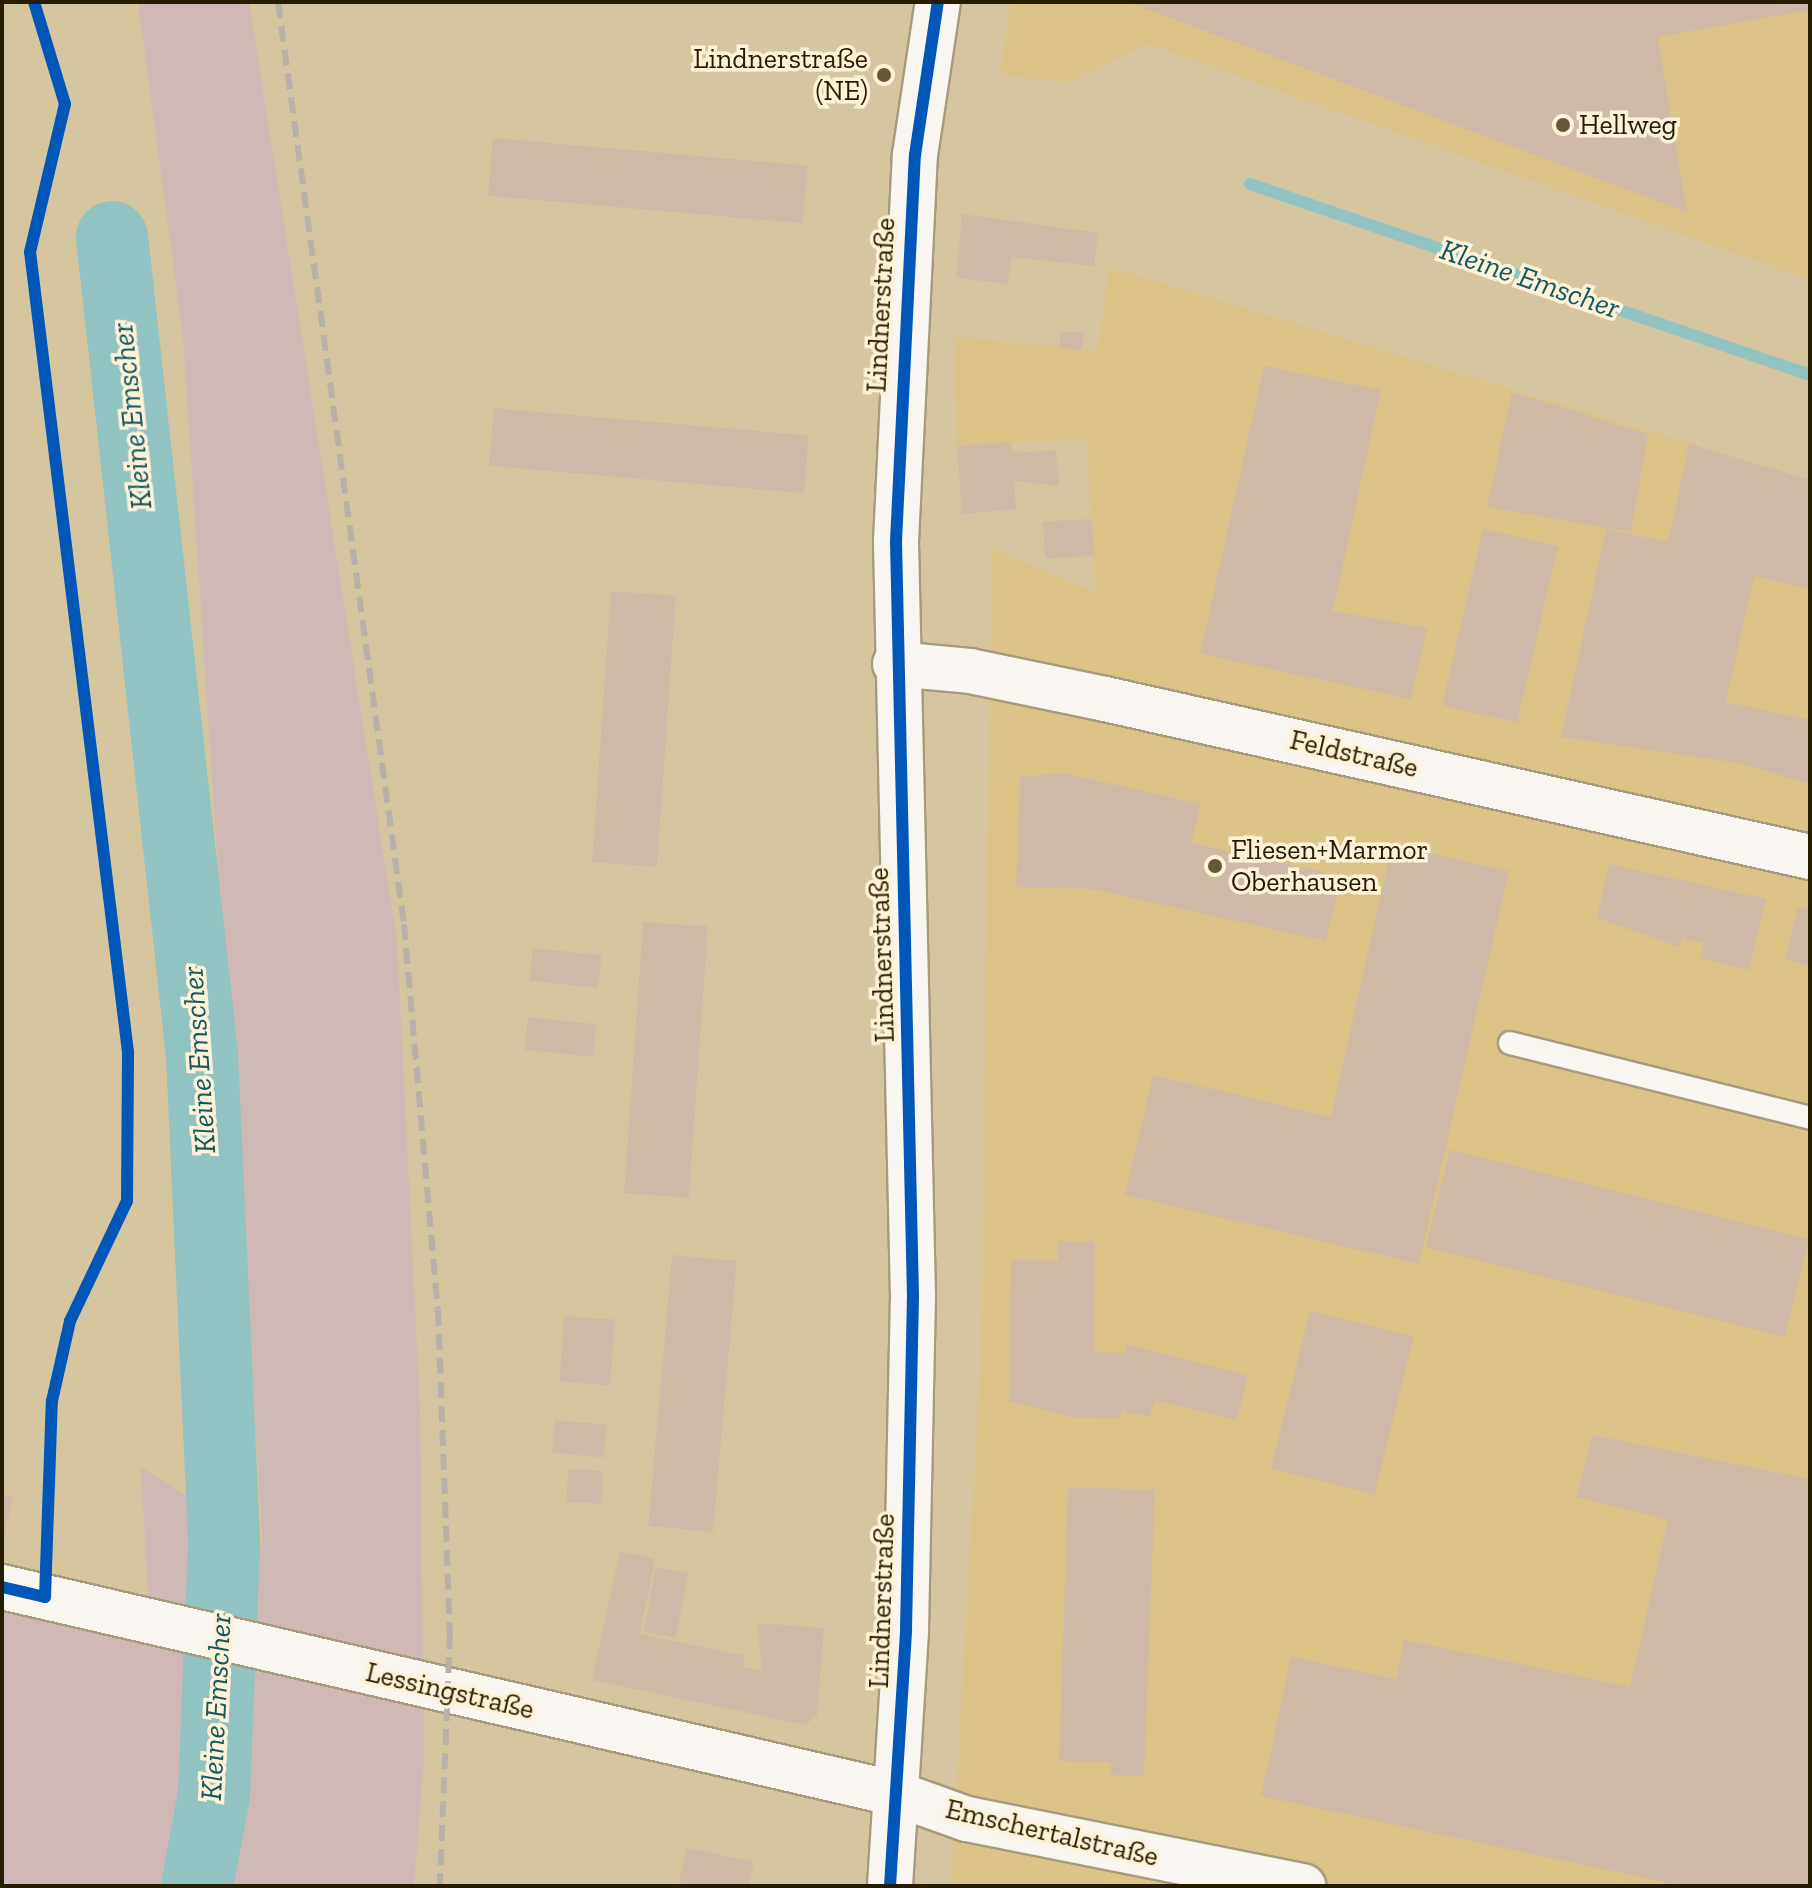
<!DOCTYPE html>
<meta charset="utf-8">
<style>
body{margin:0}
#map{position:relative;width:1812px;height:1888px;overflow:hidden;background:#d5c6a0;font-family:"Zilla Slab",serif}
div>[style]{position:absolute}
.built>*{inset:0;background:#dcc488}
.green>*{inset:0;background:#d0b8b6}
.stream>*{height:12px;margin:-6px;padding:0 6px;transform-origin:6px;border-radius:6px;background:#90c3c1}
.river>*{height:72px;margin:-36px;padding:0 36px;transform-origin:36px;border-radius:36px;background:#90c3c1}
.building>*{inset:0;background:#cfbaa7;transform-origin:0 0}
.roads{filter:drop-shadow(2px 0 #a69b7c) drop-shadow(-2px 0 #a69b7c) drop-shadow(0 2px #a69b7c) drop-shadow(0 -2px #a69b7c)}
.service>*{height:22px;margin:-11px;padding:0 11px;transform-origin:11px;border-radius:11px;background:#f9f6f1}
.minor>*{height:44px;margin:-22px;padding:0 22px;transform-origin:22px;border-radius:22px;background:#f9f6f1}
.tertiary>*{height:44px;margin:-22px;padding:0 22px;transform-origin:22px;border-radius:22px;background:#f9f6f1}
.rail>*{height:6px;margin-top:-3px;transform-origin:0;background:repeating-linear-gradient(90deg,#b6b2a8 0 16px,transparent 0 24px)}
.cycleway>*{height:12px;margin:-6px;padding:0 6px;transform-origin:6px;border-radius:6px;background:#0057b8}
.dots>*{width:22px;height:22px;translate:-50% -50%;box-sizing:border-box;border:4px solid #fdf2d7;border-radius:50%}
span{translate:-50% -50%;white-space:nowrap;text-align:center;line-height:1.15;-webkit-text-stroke:7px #fdf2d7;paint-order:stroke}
.poi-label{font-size:28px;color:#261c00}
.right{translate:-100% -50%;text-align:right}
.left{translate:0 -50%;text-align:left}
.street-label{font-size:28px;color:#261c00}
.water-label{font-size:30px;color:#135862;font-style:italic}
.frame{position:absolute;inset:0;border:4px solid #261c00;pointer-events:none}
</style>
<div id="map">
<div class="built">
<i style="clip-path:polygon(1010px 2px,1810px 2px,1810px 280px,1148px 44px,1070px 82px,1001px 75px)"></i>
<i style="clip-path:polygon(1109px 267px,1810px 480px,1810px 1886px,951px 1886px,981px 1360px,992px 548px,1095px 593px,1087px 439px,957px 446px,955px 337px,1098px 350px)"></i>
</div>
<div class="green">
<i style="clip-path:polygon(138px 2px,249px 2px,397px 940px,420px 1410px,424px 1757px,414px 1886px,2px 1886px,2px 1594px,150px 1627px,141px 1467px,263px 1546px,183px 337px)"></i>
</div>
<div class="stream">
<i style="left:1250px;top:184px;width:592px;rotate:18.83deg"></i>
</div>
<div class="river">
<i style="left:112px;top:237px;width:823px;rotate:83.72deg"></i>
<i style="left:202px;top:1055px;width:490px;rotate:87.4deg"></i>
<i style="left:224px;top:1545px;width:250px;rotate:92.3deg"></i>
<i style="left:214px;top:1795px;width:93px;rotate:100.6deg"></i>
</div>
<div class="building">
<i style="clip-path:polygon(1128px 2px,1810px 2px,1810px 10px,1658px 37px,1687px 212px)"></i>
<i style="left:493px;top:138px;width:316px;height:58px;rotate:5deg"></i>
<i style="clip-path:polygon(962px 214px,1098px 233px,1094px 266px,1011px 257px,1008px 284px,956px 278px)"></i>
<i style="left:1061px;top:331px;width:23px;height:17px;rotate:5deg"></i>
<i style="clip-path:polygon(1264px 366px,1381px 390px,1333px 611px,1427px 628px,1411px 699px,1200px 654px)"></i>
<i style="clip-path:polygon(1512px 392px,1648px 434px,1631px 532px,1487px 507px)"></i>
<i style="left:494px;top:408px;width:316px;height:58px;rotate:5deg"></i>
<i style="clip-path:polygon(1011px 442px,1012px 453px,1056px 450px,1059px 486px,1014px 481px,1016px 509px,962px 514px,957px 446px)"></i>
<i style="clip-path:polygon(1689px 444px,1810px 480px,1810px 589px,1754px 576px,1726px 702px,1810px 720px,1810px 784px,1739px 763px,1561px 737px,1606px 529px,1668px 542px)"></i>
<i style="left:1092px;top:519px;width:37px;height:49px;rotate:87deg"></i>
<i style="left:1483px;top:529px;width:77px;height:181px;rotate:13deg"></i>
<i style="left:611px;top:591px;width:65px;height:272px;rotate:4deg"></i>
<i style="clip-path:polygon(1063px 773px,1201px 804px,1191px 843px,1341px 876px,1326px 941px,1092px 889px,1016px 887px,1020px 777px)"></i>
<i style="clip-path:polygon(1392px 845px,1509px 871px,1419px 1264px,1125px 1195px,1153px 1075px,1331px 1117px)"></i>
<i style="clip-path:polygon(1609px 864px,1766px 899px,1749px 970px,1700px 958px,1704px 943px,1682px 938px,1680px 947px,1597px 918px)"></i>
<i style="clip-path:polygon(1798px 907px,1810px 910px,1810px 966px,1785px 960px)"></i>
<i style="left:643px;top:922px;width:65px;height:272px;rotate:4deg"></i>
<i style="left:533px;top:948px;width:69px;height:33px;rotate:6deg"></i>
<i style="left:528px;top:1017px;width:69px;height:33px;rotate:6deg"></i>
<i style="left:1450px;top:1150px;width:370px;height:100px;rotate:14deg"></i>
<i style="clip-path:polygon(1058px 1241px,1095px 1241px,1094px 1352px,1125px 1353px,1127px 1344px,1248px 1376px,1237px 1420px,1154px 1400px,1150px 1417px,1122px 1411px,1120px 1418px,1073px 1417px,1009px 1401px,1011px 1260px,1058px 1261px)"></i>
<i style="left:672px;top:1255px;width:65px;height:272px;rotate:5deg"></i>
<i style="left:1310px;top:1311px;width:107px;height:162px;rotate:14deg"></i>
<i style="left:564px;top:1316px;width:51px;height:66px;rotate:4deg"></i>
<i style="left:555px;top:1420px;width:52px;height:33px;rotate:5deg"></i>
<i style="clip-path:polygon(1592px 1435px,1810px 1479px,1810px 1886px,1682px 1886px,1261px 1796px,1291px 1657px,1396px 1679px,1404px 1640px,1630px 1687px,1668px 1519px,1577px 1497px)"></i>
<i style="left:568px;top:1469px;width:35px;height:33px;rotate:3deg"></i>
<i style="clip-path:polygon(1068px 1487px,1155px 1490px,1144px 1776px,1110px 1775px,1111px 1763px,1059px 1761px)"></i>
<i style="clip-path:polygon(2px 1494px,13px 1497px,3px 1540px,2px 1540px)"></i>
<i style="clip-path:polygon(620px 1551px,655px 1559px,640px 1634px,745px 1656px,743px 1667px,762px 1671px,757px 1623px,824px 1628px,817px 1716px,805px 1725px,592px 1680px)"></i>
<i style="left:656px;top:1567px;width:33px;height:66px;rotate:11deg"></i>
<i style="clip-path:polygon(687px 1848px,754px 1862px,749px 1886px,678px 1886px)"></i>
</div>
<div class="roads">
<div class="service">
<i style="left:1510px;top:1043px;width:309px;rotate:14deg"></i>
</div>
<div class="minor">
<i style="left:895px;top:664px;width:75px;rotate:5.3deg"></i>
<i style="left:970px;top:671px;width:138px;rotate:11.7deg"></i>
<i style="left:1105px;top:699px;width:722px;rotate:12.63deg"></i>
<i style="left:2px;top:1587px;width:919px;rotate:13.02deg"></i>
<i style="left:897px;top:1794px;width:74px;rotate:19.7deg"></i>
<i style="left:967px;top:1819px;width:343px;rotate:11.3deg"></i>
</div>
<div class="tertiary">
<i style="left:890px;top:1886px;width:257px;rotate:-86.4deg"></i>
<i style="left:906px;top:1629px;width:332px;rotate:-88.8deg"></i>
<i style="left:913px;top:1297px;width:756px;rotate:-91.29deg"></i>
<i style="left:896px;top:541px;width:386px;rotate:-87.2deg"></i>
<i style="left:915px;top:155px;width:155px;rotate:-81.5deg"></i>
</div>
</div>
<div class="rail">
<i style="left:278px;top:2px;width:931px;rotate:82.22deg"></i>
<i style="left:404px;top:924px;width:387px;rotate:85deg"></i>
<i style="left:438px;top:1310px;width:323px;rotate:87.9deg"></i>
<i style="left:450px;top:1633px;width:253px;rotate:92.3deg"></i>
</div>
<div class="cycleway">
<i style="left:2px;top:1587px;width:44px;rotate:13.1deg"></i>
<i style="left:45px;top:1597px;width:196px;rotate:-88deg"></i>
<i style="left:52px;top:1401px;width:82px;rotate:-77.3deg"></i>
<i style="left:70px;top:1321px;width:133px;rotate:-64.6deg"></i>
<i style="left:127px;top:1201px;width:149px;rotate:-89.6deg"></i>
<i style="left:128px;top:1052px;width:806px;rotate:-96.98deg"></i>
<i style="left:30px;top:252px;width:152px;rotate:-76.7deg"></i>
<i style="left:65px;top:104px;width:107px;rotate:-106.9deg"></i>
<i style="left:890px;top:1886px;width:257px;rotate:-86.4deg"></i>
<i style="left:906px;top:1629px;width:332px;rotate:-88.8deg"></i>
<i style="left:913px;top:1297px;width:756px;rotate:-91.29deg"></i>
<i style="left:896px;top:541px;width:386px;rotate:-87.2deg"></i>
<i style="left:915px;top:155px;width:155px;rotate:-81.5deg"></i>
</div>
<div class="dots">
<i style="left:884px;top:75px;background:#635838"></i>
<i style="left:1563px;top:125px;background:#635838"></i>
<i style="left:1215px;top:866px;background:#635838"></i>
</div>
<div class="poi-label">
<span class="right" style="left:868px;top:75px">Lindnerstraße<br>(NE)</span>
<span class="left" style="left:1579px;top:125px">Hellweg</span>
<span class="left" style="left:1231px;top:866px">Fliesen+Marmor<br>Oberhausen</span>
</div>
<div class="street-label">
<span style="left:881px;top:305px;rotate:-87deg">Lindnerstraße</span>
<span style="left:1354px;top:754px;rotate:13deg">Feldstraße</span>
<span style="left:882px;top:955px;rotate:-92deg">Lindnerstraße</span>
<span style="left:882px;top:1601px;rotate:-88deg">Lindnerstraße</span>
<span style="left:450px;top:1691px;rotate:13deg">Lessingstraße</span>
<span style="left:1052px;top:1833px;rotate:13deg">Emschertalstraße</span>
</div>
<div class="water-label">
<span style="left:1530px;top:279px;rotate:19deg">Kleine Emscher</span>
<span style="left:132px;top:416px;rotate:-96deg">Kleine Emscher</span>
<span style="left:199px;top:1060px;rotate:-94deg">Kleine Emscher</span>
<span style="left:216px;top:1707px;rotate:-87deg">Kleine Emscher</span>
</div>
<div class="frame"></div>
</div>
